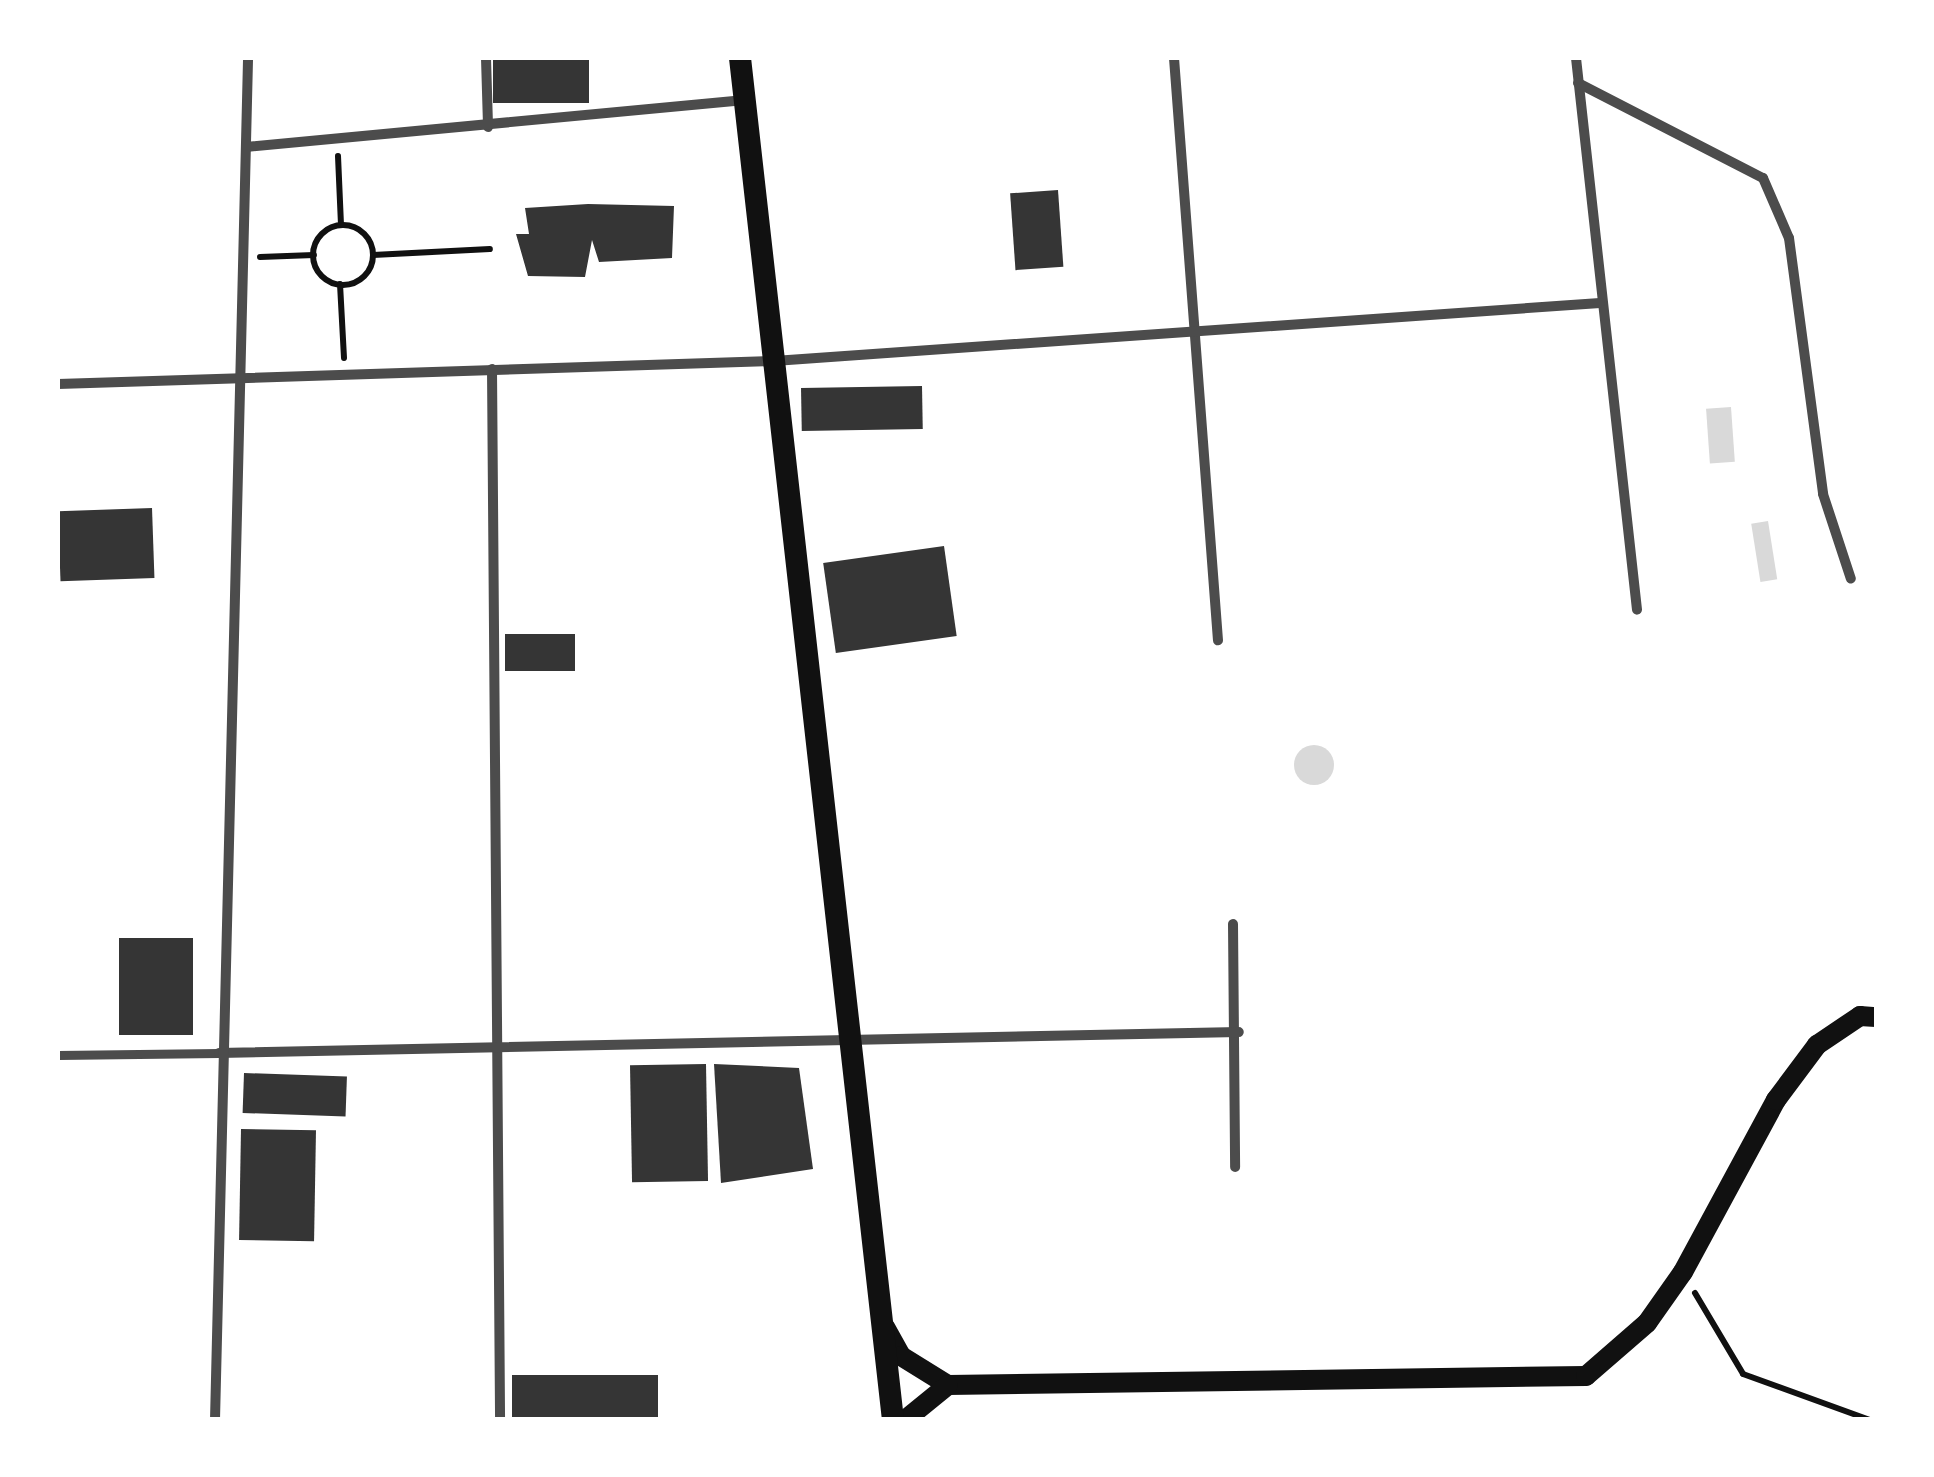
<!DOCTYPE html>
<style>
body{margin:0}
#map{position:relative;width:1934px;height:1477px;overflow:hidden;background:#fff;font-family:Roboto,sans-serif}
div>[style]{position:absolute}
.water>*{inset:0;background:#d9d9d9;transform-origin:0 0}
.round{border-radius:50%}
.building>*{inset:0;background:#353535;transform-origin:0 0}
.path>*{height:6px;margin:-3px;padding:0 3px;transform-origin:3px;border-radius:3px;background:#111}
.path>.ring{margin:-3px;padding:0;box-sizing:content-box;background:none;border:6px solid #111;border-radius:50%}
.pedestrian>*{height:9px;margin:-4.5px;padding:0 4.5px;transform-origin:4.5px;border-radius:4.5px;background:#4c4c4c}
.minor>*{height:10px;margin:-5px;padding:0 5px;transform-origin:5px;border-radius:5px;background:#4c4c4c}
.secondary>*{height:20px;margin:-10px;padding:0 10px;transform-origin:10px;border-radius:10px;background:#111}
.primary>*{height:22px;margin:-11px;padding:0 11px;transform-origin:11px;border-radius:11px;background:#111}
span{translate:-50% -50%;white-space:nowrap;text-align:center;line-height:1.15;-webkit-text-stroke:10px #fff;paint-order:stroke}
.frame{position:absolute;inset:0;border:60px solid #fff;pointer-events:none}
</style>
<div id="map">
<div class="water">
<i style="left:1731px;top:407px;width:55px;height:25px;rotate:86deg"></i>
<i style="left:1768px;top:521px;width:59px;height:17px;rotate:81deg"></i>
<i class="round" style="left:1294px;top:745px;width:40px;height:40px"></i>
</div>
<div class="building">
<i style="left:493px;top:58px;width:96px;height:45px"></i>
<i style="left:1058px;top:190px;width:77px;height:48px;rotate:86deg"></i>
<i style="clip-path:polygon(588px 204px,674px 206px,672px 258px,599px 262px,592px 240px,585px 277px,528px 276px,516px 234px,529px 234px,525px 208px)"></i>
<i style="left:922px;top:386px;width:43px;height:121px;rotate:89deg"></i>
<i style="left:152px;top:508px;width:70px;height:94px;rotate:88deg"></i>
<i style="left:944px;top:546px;width:91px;height:122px;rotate:82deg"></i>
<i style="left:575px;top:634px;width:37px;height:70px;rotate:90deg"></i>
<i style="left:119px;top:938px;width:74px;height:97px"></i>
<i style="left:706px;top:1064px;width:117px;height:76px;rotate:89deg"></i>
<i style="clip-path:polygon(714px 1064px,799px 1068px,813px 1169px,721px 1183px)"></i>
<i style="left:244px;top:1073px;width:103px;height:40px;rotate:2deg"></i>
<i style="left:241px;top:1129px;width:75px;height:111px;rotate:1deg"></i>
<i style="left:512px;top:1375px;width:146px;height:45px"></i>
</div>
<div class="path">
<i style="left:338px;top:156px;width:69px;rotate:87.5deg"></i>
<i class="ring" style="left:313px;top:225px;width:54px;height:54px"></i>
<i style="left:373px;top:255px;width:117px;rotate:-2.9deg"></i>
<i style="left:260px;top:257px;width:54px;rotate:-2.1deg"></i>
<i style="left:340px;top:284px;width:74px;rotate:86.9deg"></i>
<i style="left:1695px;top:1293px;width:94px;rotate:59.3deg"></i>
<i style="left:1743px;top:1374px;width:135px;rotate:19.9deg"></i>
</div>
<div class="pedestrian">
<i style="left:58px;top:1055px;width:161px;rotate:-0.7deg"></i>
</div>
<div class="minor">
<i style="left:486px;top:58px;width:69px;rotate:88.3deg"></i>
<i style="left:1174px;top:58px;width:584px;rotate:85.68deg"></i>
<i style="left:1576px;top:58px;width:555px;rotate:83.69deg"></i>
<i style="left:1578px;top:83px;width:208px;rotate:27.2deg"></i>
<i style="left:1763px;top:178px;width:65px;rotate:66.6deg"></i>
<i style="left:1789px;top:238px;width:258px;rotate:82.4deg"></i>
<i style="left:1823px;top:494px;width:89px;rotate:71.8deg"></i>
<i style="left:246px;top:147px;width:501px;rotate:-5.38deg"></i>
<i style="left:492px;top:369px;width:1051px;rotate:89.56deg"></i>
<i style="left:58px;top:384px;width:716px;rotate:-1.84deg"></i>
<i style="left:774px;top:361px;width:828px;rotate:-4.02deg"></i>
<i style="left:1233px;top:924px;width:243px;rotate:89.5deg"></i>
<i style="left:219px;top:1053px;width:1020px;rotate:-1.18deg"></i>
<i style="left:215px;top:1420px;width:1362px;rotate:-88.61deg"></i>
</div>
<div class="secondary">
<i style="left:885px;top:1327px;width:33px;rotate:61deg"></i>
<i style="left:901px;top:1356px;width:55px;rotate:31.7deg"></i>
<i style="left:948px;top:1385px;width:638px;rotate:-0.81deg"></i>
<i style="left:1586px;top:1376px;width:81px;rotate:-41deg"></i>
<i style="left:1647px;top:1323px;width:62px;rotate:-54.8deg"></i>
<i style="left:1683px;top:1272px;width:196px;rotate:-61.6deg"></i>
<i style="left:1776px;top:1100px;width:69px;rotate:-53.3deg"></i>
<i style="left:1817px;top:1045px;width:52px;rotate:-34deg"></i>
<i style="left:1860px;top:1016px;width:16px;rotate:4deg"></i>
<i style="left:905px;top:1420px;width:55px;rotate:-39.1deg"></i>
</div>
<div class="primary">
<i style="left:740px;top:58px;width:1371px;rotate:83.59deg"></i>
</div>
<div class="frame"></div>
</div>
